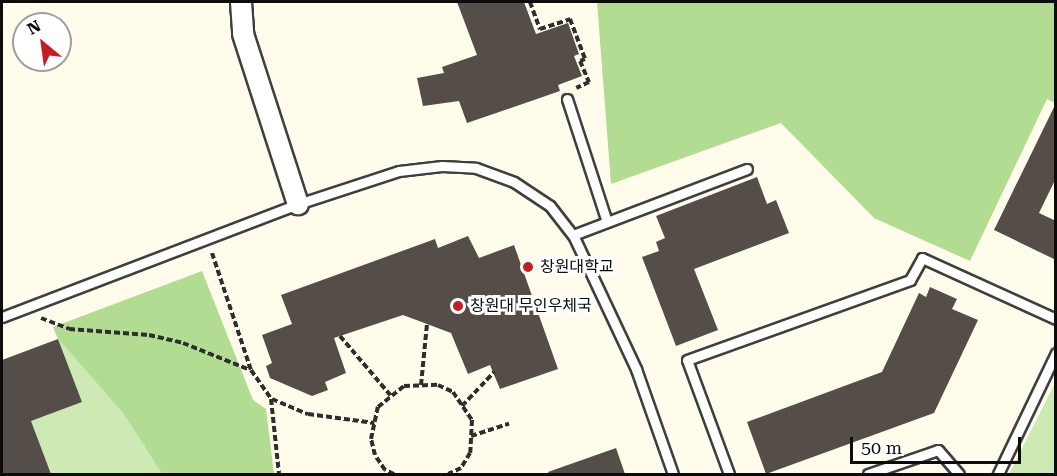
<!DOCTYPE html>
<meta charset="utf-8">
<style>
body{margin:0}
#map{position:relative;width:1057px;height:476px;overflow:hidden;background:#fffceb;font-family:"Roboto Serif","Noto Sans KR",serif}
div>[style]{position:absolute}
.green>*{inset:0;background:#ceeab4}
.forest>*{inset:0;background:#b1dc92}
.building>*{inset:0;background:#554d48}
.path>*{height:4px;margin-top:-2px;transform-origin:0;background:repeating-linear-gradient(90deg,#2e2e2e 0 6px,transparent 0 9px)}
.roads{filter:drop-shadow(2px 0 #3f3f3f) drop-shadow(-2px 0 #3f3f3f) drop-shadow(0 2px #3f3f3f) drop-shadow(0 -2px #3f3f3f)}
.service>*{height:9px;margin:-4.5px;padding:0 4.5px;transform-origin:4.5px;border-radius:4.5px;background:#fff}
.minor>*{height:20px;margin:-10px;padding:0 10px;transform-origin:10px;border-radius:10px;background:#fff}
.dots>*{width:16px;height:16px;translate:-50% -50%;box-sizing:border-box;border:3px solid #fff;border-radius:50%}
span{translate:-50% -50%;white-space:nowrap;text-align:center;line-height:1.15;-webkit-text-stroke:6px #fff;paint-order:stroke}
.poi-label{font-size:16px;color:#0c0c0c}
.left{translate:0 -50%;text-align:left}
.frame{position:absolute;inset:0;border:3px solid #0c0c0c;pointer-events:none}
.north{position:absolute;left:12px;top:12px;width:60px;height:60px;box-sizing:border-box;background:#fff;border:2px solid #9e9e9e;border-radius:50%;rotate:331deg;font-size:16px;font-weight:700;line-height:24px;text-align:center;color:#0c0c0c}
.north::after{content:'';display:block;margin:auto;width:21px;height:27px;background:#c11f22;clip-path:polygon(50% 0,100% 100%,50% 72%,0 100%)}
.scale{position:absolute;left:850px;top:437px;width:171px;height:27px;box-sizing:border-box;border:3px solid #0c0c0c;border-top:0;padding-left:8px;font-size:18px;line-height:21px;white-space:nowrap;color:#0c0c0c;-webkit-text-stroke:4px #fff;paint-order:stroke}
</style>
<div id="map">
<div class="green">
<i style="clip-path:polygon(58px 339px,123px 413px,162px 474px,51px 474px,31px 421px,82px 402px)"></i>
<i style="clip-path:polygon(1055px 383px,1055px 474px,1009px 474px)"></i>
</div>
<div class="forest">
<i style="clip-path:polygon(597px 2px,1055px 2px,1055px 103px,1047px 99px,970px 261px,874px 218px,781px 123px,611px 184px)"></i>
<i style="clip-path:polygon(202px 271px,253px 400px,266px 409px,274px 474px,162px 474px,123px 413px,58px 339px,53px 327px)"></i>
</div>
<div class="building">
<i style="clip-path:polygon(457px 2px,524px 2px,536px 34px,568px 23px,579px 54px,574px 56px,582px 76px,558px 85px,560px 91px,467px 123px,459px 101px,423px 106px,417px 78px,444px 73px,442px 67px,477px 55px)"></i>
<i style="clip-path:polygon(1056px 103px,1056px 178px,1039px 213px,1056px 221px,1056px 260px,994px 230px)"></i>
<i style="clip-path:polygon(757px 177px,767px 204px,776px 200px,789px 233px,694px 269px,718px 330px,676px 346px,642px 257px,659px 251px,656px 242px,665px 238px,656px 216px)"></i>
<i style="clip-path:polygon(468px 236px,479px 258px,514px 245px,558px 369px,500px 389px,490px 365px,468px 374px,451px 333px,403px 315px,334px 338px,346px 373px,325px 382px,328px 390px,312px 396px,270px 378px,266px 366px,272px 363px,262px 335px,292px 324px,281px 295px,435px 239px,438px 248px)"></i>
<i style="clip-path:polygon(930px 287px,957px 299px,952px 309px,978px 320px,934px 413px,766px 474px,747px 422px,882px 372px,919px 293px,926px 297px)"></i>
<i style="clip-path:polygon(58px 339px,82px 402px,31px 421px,51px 474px,2px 474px,2px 360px)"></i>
<i style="clip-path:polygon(616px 448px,625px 474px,549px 474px,548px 472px)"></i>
</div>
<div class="path">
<i style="left:530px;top:2px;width:29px;rotate:70deg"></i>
<i style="left:540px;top:29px;width:32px;rotate:-18deg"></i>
<i style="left:570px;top:19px;width:43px;rotate:69.4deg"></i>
<i style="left:585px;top:59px;width:5px;rotate:158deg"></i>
<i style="left:580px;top:61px;width:23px;rotate:67deg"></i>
<i style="left:589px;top:82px;width:14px;rotate:155deg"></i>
<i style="left:212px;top:253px;width:123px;rotate:71.6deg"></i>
<i style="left:251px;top:370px;width:35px;rotate:55deg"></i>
<i style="left:271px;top:399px;width:75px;rotate:83.9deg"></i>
<i style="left:41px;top:318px;width:30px;rotate:21deg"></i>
<i style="left:69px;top:329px;width:80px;rotate:4.3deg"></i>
<i style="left:149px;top:335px;width:35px;rotate:13deg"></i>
<i style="left:183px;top:343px;width:72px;rotate:21.9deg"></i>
<i style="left:340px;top:336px;width:79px;rotate:49.6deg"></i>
<i style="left:421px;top:385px;width:61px;rotate:-84.4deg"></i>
<i style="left:272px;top:399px;width:39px;rotate:23deg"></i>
<i style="left:308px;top:414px;width:67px;rotate:7.8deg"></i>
<i style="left:462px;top:406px;width:47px;rotate:-46.7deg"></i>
<i style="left:471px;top:436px;width:40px;rotate:-18deg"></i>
<i style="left:394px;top:474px;width:10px;rotate:-156deg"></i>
<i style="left:385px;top:470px;width:18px;rotate:-124deg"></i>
<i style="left:375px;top:455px;width:16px;rotate:-104deg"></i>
<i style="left:371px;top:439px;width:33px;rotate:-78deg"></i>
<i style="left:378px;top:407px;width:33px;rotate:-39deg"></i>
<i style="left:404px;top:386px;width:34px;rotate:-2deg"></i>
<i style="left:438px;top:385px;width:17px;rotate:25deg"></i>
<i style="left:453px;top:392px;width:34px;rotate:56deg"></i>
<i style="left:472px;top:420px;width:33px;rotate:93deg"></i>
<i style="left:470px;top:453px;width:17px;rotate:121deg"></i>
<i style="left:461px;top:468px;width:14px;rotate:155deg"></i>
</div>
<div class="roads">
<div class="service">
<i style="left:567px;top:99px;width:129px;rotate:72deg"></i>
<i style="left:573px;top:235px;width:186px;rotate:-20.8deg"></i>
<i style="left:2px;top:317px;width:317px;rotate:-20.9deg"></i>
<i style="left:298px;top:204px;width:106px;rotate:-18.1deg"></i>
<i style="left:399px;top:171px;width:43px;rotate:-6.6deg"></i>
<i style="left:442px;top:166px;width:34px;rotate:3deg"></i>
<i style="left:476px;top:168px;width:40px;rotate:20.2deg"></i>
<i style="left:514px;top:182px;width:43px;rotate:33.7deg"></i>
<i style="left:550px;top:206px;width:37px;rotate:52deg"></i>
<i style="left:573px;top:235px;width:148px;rotate:64.8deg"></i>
<i style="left:636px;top:369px;width:111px;rotate:70.6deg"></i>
<i style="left:729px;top:474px;width:121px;rotate:-110.2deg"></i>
<i style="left:687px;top:360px;width:237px;rotate:-19.7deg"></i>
<i style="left:910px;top:280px;width:25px;rotate:-61deg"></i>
<i style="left:922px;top:258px;width:147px;rotate:24.5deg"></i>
<i style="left:868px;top:474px;width:74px;rotate:-18.9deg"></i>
<i style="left:938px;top:450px;width:32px;rotate:49deg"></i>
<i style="left:998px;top:474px;width:134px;rotate:-64.4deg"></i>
</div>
<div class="minor">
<i style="left:241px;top:2px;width:32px;rotate:86deg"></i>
<i style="left:243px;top:34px;width:179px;rotate:72.1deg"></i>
</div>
</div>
<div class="dots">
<i style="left:528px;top:267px;background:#c11f22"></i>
<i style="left:458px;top:306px;background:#c11f22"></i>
</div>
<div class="poi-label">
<span class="left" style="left:540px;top:267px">창원대학교</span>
<span class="left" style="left:470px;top:306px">창원대 무인우체국</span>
</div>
<div class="frame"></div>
<div class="north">N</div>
<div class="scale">50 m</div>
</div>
